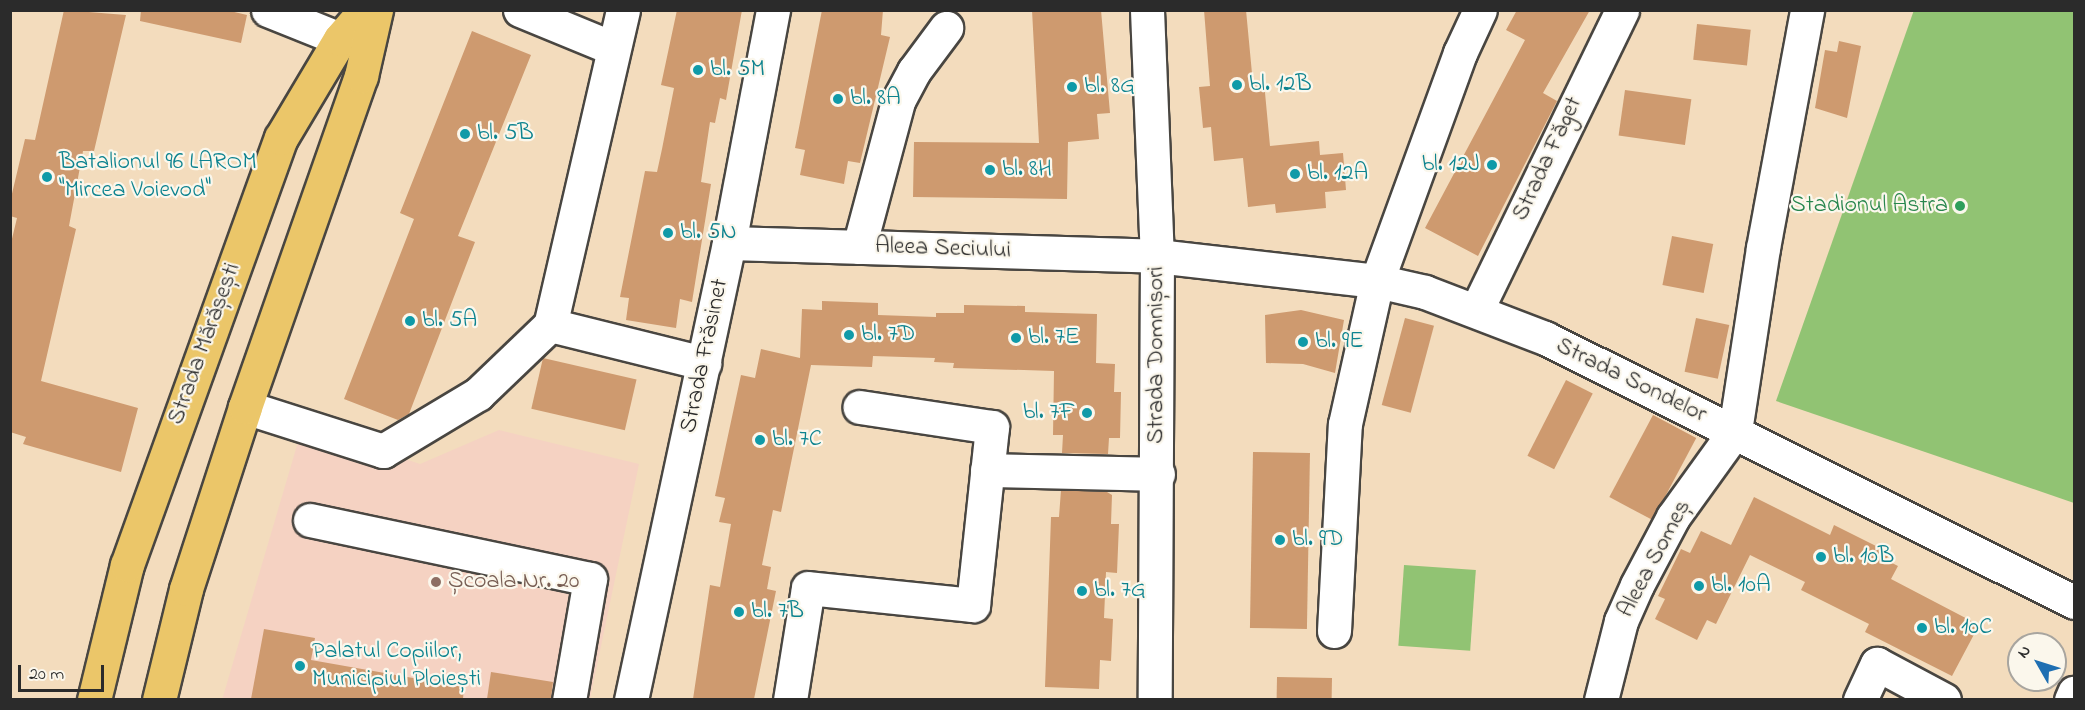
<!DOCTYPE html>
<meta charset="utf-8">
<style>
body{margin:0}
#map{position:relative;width:2085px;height:710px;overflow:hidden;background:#f3dcbd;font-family:"Indie Flower",sans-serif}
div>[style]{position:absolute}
.built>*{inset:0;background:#f5d2c2}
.green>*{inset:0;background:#91c373;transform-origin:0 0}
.building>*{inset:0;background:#ce9a6f;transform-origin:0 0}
.roads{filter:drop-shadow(2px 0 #494641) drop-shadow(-2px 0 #494641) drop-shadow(0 2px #494641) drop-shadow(0 -2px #494641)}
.minor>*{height:33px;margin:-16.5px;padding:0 16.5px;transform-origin:16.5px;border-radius:16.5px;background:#fff}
.major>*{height:33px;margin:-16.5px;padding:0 16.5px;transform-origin:16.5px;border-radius:16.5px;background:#ebc669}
.dots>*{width:16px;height:16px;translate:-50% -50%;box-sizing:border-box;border:3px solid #fbf7ec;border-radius:50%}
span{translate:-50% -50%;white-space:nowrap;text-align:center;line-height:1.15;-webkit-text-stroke:4.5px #fbf7ec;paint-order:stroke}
.culture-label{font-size:24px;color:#0d838f}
.left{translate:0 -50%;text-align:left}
.right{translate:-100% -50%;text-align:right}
.street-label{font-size:24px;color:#2b2b2b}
.leisure-label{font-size:24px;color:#27864d}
.education-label{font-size:24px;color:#785e54}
.frame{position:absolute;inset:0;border:12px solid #2b2b2b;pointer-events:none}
.north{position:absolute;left:2007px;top:632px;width:60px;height:60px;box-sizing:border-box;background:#fbf7ec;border:2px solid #a8a59f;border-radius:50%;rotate:309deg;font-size:16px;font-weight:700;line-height:24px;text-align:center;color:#2b2b2b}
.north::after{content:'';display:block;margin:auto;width:21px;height:27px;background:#1f6fb2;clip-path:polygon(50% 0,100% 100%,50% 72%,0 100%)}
.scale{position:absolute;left:18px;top:665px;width:86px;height:27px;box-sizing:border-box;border:3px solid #2b2b2b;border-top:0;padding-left:8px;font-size:18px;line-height:21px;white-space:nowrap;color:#2b2b2b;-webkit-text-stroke:4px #fbf7ec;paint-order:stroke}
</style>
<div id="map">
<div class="built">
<i style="clip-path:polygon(303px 425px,420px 464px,499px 430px,639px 464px,590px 699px,222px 700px)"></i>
</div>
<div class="green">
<i style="clip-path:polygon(1914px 10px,2074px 11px,2074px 503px,1776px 401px)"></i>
<i style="left:1404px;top:565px;width:72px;height:81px;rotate:4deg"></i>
</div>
<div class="building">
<i style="clip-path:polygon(64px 10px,126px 15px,94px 151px,83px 151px,69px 226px,76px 229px,41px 381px,138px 408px,121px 472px,23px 444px,26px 437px,10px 432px,10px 247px,17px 218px,10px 216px,10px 202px,25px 139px,35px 140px)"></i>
<i style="clip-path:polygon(141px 10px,226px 10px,247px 15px,241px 43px,140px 21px)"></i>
<i style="clip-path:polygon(677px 10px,742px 10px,726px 100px,720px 98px,715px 123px,710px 122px,701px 182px,711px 184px,692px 302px,680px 299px,676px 328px,626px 320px,629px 298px,620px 297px,645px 171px,657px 172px,662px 149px,674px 88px,661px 85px)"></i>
<i style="clip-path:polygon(822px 10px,883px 10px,881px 35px,890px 37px,860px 163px,848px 161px,844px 184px,800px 175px,805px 150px,795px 148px)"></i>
<i style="clip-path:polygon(1032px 10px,1101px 10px,1110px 113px,1097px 114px,1099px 139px,1068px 142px,1067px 199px,913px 197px,914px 142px,1039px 143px)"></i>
<i style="clip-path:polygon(1204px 10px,1246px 10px,1253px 84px,1264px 82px,1270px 146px,1319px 141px,1320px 155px,1343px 153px,1346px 190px,1325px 192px,1326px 208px,1276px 213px,1275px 204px,1248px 207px,1243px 158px,1214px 161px,1211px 127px,1203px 128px,1199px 87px,1210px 86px)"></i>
<i style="clip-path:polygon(1517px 10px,1590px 10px,1543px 93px,1557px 101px,1478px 256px,1425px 228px,1525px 40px,1506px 30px)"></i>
<i style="left:1697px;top:24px;width:54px;height:36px;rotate:6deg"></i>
<i style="clip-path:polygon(472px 31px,531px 55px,458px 236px,475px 242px,409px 414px,398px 420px,344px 399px,414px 219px,400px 213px)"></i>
<i style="clip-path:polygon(1839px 41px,1861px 46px,1847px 118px,1815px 108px,1825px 50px,1837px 52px)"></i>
<i style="left:1625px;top:90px;width:67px;height:46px;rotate:8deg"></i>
<i style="left:1672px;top:236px;width:42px;height:50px;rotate:11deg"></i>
<i style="clip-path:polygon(822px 301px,878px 303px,878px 315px,936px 317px,936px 313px,964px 313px,964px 305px,1025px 306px,1025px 312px,1097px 314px,1096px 363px,1115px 364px,1114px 392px,1121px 392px,1120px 438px,1109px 438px,1108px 454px,1062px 453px,1063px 435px,1053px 435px,1054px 371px,953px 368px,954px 363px,934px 362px,935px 358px,873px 356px,872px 367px,811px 365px,781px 512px,773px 510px,762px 565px,771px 567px,767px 589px,776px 591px,754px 699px,693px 699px,710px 585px,720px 587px,731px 524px,719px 522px,725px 498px,715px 496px,741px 375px,755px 378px,761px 349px,800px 358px,802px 309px,822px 310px)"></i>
<i style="clip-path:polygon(1301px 310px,1344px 320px,1335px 373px,1303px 364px,1266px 363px,1265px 315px)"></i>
<i style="left:1405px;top:318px;width:30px;height:90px;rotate:15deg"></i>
<i style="left:1696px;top:318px;width:34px;height:55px;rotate:12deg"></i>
<i style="left:543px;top:358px;width:96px;height:52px;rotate:13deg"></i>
<i style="left:1566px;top:380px;width:30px;height:85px;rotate:27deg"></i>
<i style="left:1653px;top:415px;width:49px;height:93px;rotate:28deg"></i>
<i style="left:1253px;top:452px;width:57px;height:176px;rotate:1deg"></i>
<i style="clip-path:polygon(1061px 490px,1107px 492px,1112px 495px,1111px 524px,1119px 524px,1117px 573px,1106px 572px,1104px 618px,1113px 619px,1111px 661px,1100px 660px,1099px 689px,1045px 687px,1051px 517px,1059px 517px)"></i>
<i style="clip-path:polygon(1754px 497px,1830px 535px,1834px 525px,1890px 553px,1886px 560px,1898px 566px,1891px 579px,1979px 625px,1952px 676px,1865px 632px,1869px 624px,1801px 590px,1805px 582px,1750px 555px,1716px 624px,1707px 620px,1697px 640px,1655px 619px,1665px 599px,1658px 596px,1681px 549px,1690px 553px,1701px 531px,1731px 545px)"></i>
<i style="clip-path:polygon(264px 629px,315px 638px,311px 660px,464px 687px,463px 699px,251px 699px)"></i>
<i style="clip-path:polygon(491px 672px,553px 682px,551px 699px,487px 699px)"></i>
<i style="left:1277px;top:677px;width:55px;height:22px;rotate:1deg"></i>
</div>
<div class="roads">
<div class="minor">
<i style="left:268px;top:10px;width:78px;rotate:21.9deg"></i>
<i style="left:520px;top:10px;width:100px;rotate:22.4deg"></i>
<i style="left:623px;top:10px;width:323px;rotate:103deg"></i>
<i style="left:550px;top:325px;width:159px;rotate:13.9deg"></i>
<i style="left:1147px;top:10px;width:246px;rotate:87.7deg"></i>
<i style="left:1157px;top:256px;width:444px;rotate:90.3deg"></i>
<i style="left:729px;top:243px;width:428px;rotate:1.7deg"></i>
<i style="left:1157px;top:256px;width:221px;rotate:6.5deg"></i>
<i style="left:1377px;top:281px;width:49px;rotate:12.9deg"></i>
<i style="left:1425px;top:292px;width:129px;rotate:21deg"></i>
<i style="left:1545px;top:338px;width:591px;rotate:26.52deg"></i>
<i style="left:859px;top:247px;width:151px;rotate:-75deg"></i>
<i style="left:898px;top:101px;width:34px;rotate:-62deg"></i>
<i style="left:914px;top:71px;width:54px;rotate:-53.3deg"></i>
<i style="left:1477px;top:309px;width:332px;rotate:-64.1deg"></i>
<i style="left:245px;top:407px;width:145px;rotate:17.7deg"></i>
<i style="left:383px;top:451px;width:111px;rotate:-31deg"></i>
<i style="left:478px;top:394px;width:100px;rotate:-43.8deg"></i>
<i style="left:987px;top:470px;width:171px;rotate:1.3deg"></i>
<i style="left:310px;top:520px;width:286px;rotate:11.9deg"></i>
<i style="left:590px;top:579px;width:123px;rotate:99.8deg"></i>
<i style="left:1334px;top:631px;width:207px;rotate:-87deg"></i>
<i style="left:1345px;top:424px;width:147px;rotate:-77.4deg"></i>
<i style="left:1377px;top:281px;width:243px;rotate:-70deg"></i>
<i style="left:1460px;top:53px;width:47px;rotate:-65.1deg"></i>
<i style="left:631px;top:700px;width:467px;rotate:-77.9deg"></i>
<i style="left:729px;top:243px;width:237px;rotate:-79.3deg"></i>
<i style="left:790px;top:700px;width:113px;rotate:-80.9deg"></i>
<i style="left:808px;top:588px;width:166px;rotate:5.9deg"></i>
<i style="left:973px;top:605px;width:179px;rotate:-83.9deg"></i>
<i style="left:992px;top:427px;width:134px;rotate:-171.4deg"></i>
<i style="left:1601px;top:700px;width:81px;rotate:-75.8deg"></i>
<i style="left:1621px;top:621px;width:39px;rotate:-66deg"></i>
<i style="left:1637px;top:585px;width:77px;rotate:-62.1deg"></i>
<i style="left:1673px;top:517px;width:106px;rotate:-54.2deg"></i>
<i style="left:1735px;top:431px;width:185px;rotate:-81.3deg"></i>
<i style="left:1763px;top:248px;width:242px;rotate:-79.5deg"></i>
<i style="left:1860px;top:700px;width:40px;rotate:-65deg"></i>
<i style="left:1877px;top:664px;width:76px;rotate:28.2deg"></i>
<i style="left:2071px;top:700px;width:8px;rotate:-67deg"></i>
</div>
<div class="major">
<i style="left:94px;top:700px;width:139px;rotate:-76.3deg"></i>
<i style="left:127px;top:565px;width:454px;rotate:-70.2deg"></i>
<i style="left:281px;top:138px;width:115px;rotate:-59.2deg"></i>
<i style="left:340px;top:39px;width:38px;rotate:-49deg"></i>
<i style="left:159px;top:700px;width:114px;rotate:-76.3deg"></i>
<i style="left:186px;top:589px;width:191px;rotate:-72deg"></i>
<i style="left:245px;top:407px;width:351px;rotate:-70.7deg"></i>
<i style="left:361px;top:76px;width:68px;rotate:-77.2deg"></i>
</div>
</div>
<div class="dots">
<i style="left:698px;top:70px;background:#0f9aa8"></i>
<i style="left:1237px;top:85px;background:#0f9aa8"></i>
<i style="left:1072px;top:87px;background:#0f9aa8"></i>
<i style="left:838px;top:99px;background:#0f9aa8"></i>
<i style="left:465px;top:134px;background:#0f9aa8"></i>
<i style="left:1492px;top:165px;background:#0f9aa8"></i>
<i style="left:990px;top:170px;background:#0f9aa8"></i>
<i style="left:1295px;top:174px;background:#0f9aa8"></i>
<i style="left:47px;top:177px;background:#0f9aa8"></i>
<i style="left:1960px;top:206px;background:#2e9e5b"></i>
<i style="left:668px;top:233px;background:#0f9aa8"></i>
<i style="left:410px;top:321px;background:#0f9aa8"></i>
<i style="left:849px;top:335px;background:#0f9aa8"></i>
<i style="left:1016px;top:338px;background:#0f9aa8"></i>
<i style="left:1303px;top:342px;background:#0f9aa8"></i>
<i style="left:1087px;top:413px;background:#0f9aa8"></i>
<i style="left:760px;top:440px;background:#0f9aa8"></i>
<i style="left:1280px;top:540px;background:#0f9aa8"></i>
<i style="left:1821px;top:557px;background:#0f9aa8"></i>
<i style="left:436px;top:582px;background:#8d6e63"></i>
<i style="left:1699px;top:586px;background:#0f9aa8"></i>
<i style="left:1082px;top:591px;background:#0f9aa8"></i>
<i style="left:739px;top:612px;background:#0f9aa8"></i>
<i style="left:1922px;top:628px;background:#0f9aa8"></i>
<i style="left:300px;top:666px;background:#0f9aa8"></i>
</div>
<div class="culture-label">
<span class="left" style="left:710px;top:70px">bl. 5M</span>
<span class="left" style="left:1249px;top:85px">bl. 12B</span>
<span class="left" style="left:1084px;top:87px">bl. 8G</span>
<span class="left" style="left:850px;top:99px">bl. 8A</span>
<span class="left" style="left:477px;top:134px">bl. 5B</span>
<span class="left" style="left:59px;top:177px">Batalionul 96 LAROM<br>"Mircea Voievod"</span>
<span class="right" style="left:1480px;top:165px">bl. 12J</span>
<span class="left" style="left:1002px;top:170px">bl. 8H</span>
<span class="left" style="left:1307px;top:174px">bl. 12A</span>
<span class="left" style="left:680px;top:233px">bl. 5N</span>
<span class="left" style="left:422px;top:321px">bl. 5A</span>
<span class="left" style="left:861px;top:335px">bl. 7D</span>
<span class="left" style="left:1028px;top:338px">bl. 7E</span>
<span class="left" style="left:1315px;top:342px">bl. 9E</span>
<span class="right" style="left:1075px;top:413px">bl. 7F</span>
<span class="left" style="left:772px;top:440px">bl. 7C</span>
<span class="left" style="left:1292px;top:540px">bl. 9D</span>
<span class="left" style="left:1833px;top:557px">bl. 10B</span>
<span class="left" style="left:1711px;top:586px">bl. 10A</span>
<span class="left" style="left:1094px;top:591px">bl. 7G</span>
<span class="left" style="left:751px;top:612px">bl. 7B</span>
<span class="left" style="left:1934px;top:628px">bl. 10C</span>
<span class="left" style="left:312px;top:666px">Palatul Copiilor,<br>Municipiul Ploiești</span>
</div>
<div class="street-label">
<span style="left:1548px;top:159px;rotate:-65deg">Strada Făget</span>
<span style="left:943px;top:249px;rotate:2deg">Aleea Seciului</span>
<span style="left:205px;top:344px;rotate:-70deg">Strada Mărășești</span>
<span style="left:1157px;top:355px;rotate:-90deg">Strada Domnișori</span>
<span style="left:705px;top:356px;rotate:-78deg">Strada Frăsinet</span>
<span style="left:1631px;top:381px;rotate:26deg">Strada Sondelor</span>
<span style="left:1655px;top:559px;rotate:-62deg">Aleea Someș</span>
</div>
<div class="leisure-label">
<span class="right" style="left:1948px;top:206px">Stadionul Astra</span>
</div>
<div class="education-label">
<span class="left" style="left:448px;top:582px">Școala Nr. 20</span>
</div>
<div class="frame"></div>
<div class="north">N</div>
<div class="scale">20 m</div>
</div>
